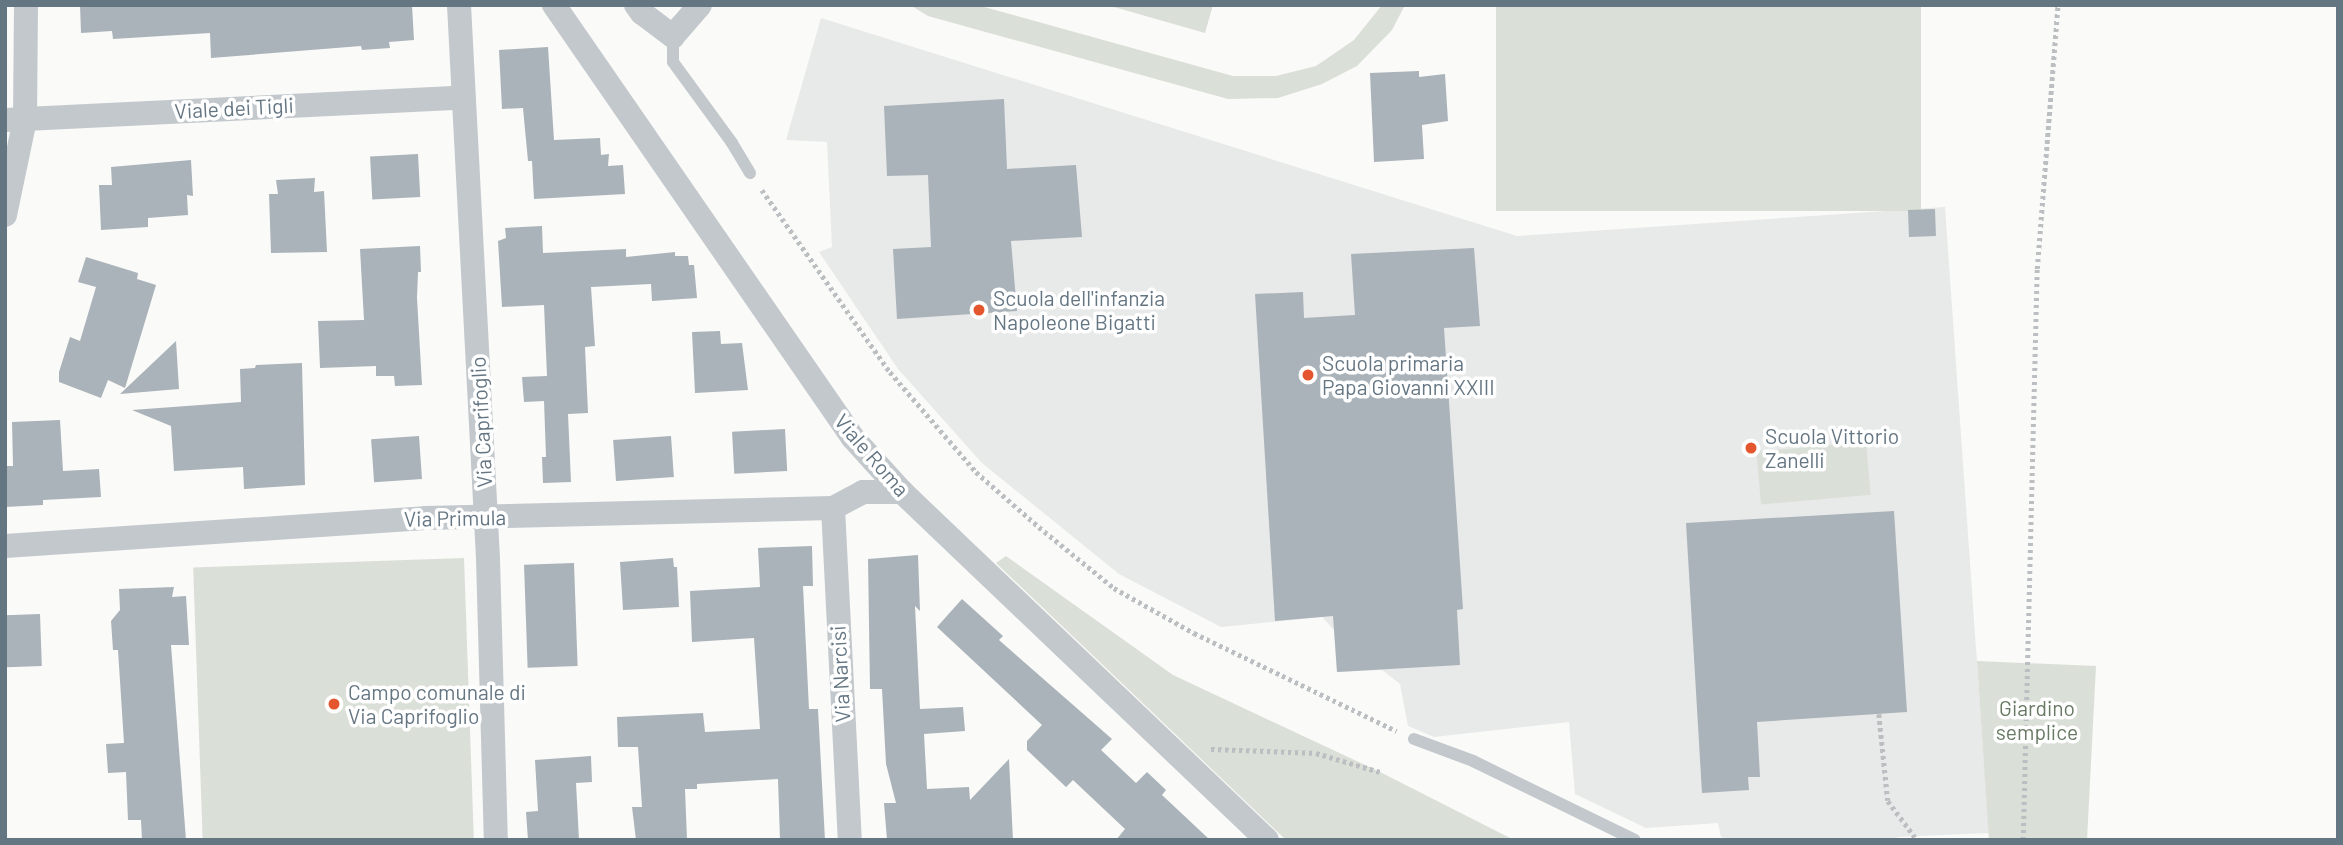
<!DOCTYPE html>
<style>
body{margin:0}
#map{position:relative;width:2343px;height:845px;overflow:hidden;background:#fafaf8;font-family:Barlow,sans-serif}
div>[style]{position:absolute}
.built>*{inset:0;background:#e8e9e9}
.green>*{inset:0;background:#dadfd7;transform-origin:0 0}
.building>*{inset:0;background:#aab3b9;transform-origin:0 0}
.path>*{height:4.5px;margin-top:-2.25px;transform-origin:0;background:repeating-linear-gradient(90deg,#bbbfc2 0 3.5px,transparent 0 7px)}
.lane>*{height:12px;margin:-6px;padding:0 6px;transform-origin:6px;border-radius:6px;background:#c3c8cc}
.street>*{height:24px;margin:-12px;padding:0 12px;transform-origin:12px;border-radius:12px;background:#c3c8cc}
.dots>*{width:19px;height:19px;translate:-50% -50%;box-sizing:border-box;border:4px solid #fff;border-radius:50%}
span{translate:-50% -50%;white-space:nowrap;text-align:center;line-height:1.15;-webkit-text-stroke:7px #fff;paint-order:stroke}
.street-label{font-size:21px;color:#657683}
.poi-label{font-size:21px;color:#657683}
.left{translate:0 -50%;text-align:left}
.park-label{font-size:21px;color:#687a64}
.frame{position:absolute;inset:0;border:7px solid #657683;pointer-events:none}
</style>
<div id="map">
<div class="built">
<i style="clip-path:polygon(821px 18px,1517px 236px,1945px 207px,1989px 833px,1897px 837px,1897px 840px,1730px 840px,1721px 837px,1718px 823px,1646px 828px,1575px 794px,1569px 722px,1434px 737px,1408px 726px,1400px 684px,1382px 670px,1337px 672px,1334px 630px,1322px 617px,1221px 627px,1119px 574px,982px 463px,898px 369px,819px 252px,832px 247px,827px 142px,786px 140px)"></i>
</div>
<div class="green">
<i style="clip-path:polygon(910px 5px,977px 5px,1233px 76px,1276px 76px,1316px 66px,1354px 40px,1382px 5px,1405px 5px,1392px 30px,1357px 66px,1322px 84px,1278px 98px,1228px 99px,928px 16px)"></i>
<i style="clip-path:polygon(1107px 5px,1213px 5px,1205px 33px)"></i>
<i style="left:1496px;top:5px;width:425px;height:206px"></i>
<i style="left:1866px;top:442px;width:53px;height:110px;rotate:85deg"></i>
<i style="clip-path:polygon(1006px 556px,1173px 675px,1380px 772px,1514px 840px,1286px 840px,996px 563px)"></i>
<i style="left:464px;top:558px;width:282px;height:271px;rotate:88deg"></i>
<i style="clip-path:polygon(1977px 661px,2096px 666px,2087px 840px,1989px 840px)"></i>
</div>
<div class="building">
<i style="clip-path:polygon(80px 5px,412px 5px,414px 40px,389px 42px,390px 48px,362px 50px,361px 46px,211px 58px,210px 33px,113px 39px,112px 31px,81px 33px)"></i>
<i style="clip-path:polygon(548px 47px,554px 140px,600px 138px,601px 155px,609px 154px,608px 166px,623px 165px,625px 194px,534px 199px,532px 161px,528px 161px,523px 108px,502px 109px,499px 50px)"></i>
<i style="clip-path:polygon(1419px 71px,1419px 77px,1445px 74px,1448px 121px,1422px 125px,1424px 159px,1374px 162px,1370px 73px)"></i>
<i style="clip-path:polygon(1004px 99px,1007px 169px,1076px 165px,1082px 237px,1011px 241px,1017px 311px,897px 319px,893px 249px,931px 247px,928px 175px,887px 176px,884px 106px)"></i>
<i style="left:418px;top:154px;width:43px;height:48px;rotate:87deg"></i>
<i style="clip-path:polygon(191px 160px,193px 196px,187px 195px,188px 215px,148px 218px,148px 227px,101px 230px,99px 185px,112px 185px,111px 167px)"></i>
<i style="clip-path:polygon(315px 178px,314px 192px,324px 191px,327px 252px,271px 253px,269px 194px,278px 194px,276px 180px)"></i>
<i style="left:1935px;top:209px;width:27px;height:27px;rotate:88deg"></i>
<i style="clip-path:polygon(542px 226px,543px 253px,626px 249px,626px 257px,675px 252px,675px 256px,688px 256px,689px 265px,694px 265px,697px 298px,652px 301px,651px 284px,591px 287px,595px 346px,585px 347px,588px 413px,568px 414px,571px 482px,543px 483px,542px 457px,546px 457px,544px 401px,524px 402px,522px 377px,547px 376px,544px 305px,502px 307px,498px 241px,506px 238px,505px 228px)"></i>
<i style="clip-path:polygon(420px 246px,421px 272px,418px 272px,417px 298px,422px 385px,395px 386px,394px 376px,376px 376px,376px 366px,320px 368px,318px 321px,364px 320px,360px 249px)"></i>
<i style="clip-path:polygon(1474px 248px,1480px 326px,1444px 328px,1463px 609px,1457px 610px,1460px 665px,1337px 672px,1333px 616px,1275px 621px,1255px 294px,1303px 292px,1304px 318px,1355px 315px,1351px 254px)"></i>
<i style="clip-path:polygon(86px 257px,138px 273px,137px 279px,156px 285px,125px 388px,108px 380px,101px 398px,59px 382px,59px 372px,70px 337px,80px 341px,96px 287px,78px 282px)"></i>
<i style="clip-path:polygon(720px 331px,721px 344px,742px 343px,748px 390px,695px 393px,692px 332px)"></i>
<i style="clip-path:polygon(176px 341px,179px 389px,120px 394px)"></i>
<i style="clip-path:polygon(302px 363px,305px 485px,244px 489px,243px 467px,174px 471px,171px 426px,132px 410px,241px 402px,240px 369px,255px 368px,256px 365px)"></i>
<i style="clip-path:polygon(60px 420px,63px 471px,99px 469px,101px 497px,43px 500px,43px 505px,5px 507px,5px 466px,13px 466px,12px 422px)"></i>
<i style="left:785px;top:429px;width:42px;height:53px;rotate:87deg"></i>
<i style="left:419px;top:436px;width:43px;height:48px;rotate:86deg"></i>
<i style="left:671px;top:436px;width:41px;height:58px;rotate:86deg"></i>
<i style="clip-path:polygon(1894px 511px,1907px 712px,1757px 722px,1760px 777px,1748px 777px,1749px 790px,1702px 793px,1686px 523px)"></i>
<i style="clip-path:polygon(812px 546px,813px 586px,803px 586px,809px 709px,818px 709px,825px 840px,780px 840px,778px 779px,697px 784px,697px 789px,685px 789px,687px 840px,636px 840px,632px 807px,642px 807px,638px 747px,618px 747px,617px 717px,703px 713px,705px 732px,760px 729px,754px 638px,692px 642px,690px 591px,760px 587px,758px 548px)"></i>
<i style="clip-path:polygon(918px 555px,920px 611px,915px 606px,920px 709px,963px 707px,965px 731px,924px 734px,927px 789px,969px 787px,970px 800px,1009px 759px,1013px 840px,887px 840px,884px 803px,896px 803px,886px 764px,882px 689px,870px 689px,868px 559px)"></i>
<i style="clip-path:polygon(673px 558px,674px 567px,677px 567px,679px 607px,623px 610px,620px 562px)"></i>
<i style="left:574px;top:563px;width:103px;height:50px;rotate:88deg"></i>
<i style="clip-path:polygon(174px 587px,172px 597px,186px 596px,189px 645px,171px 645px,186px 840px,142px 840px,141px 820px,128px 820px,126px 772px,108px 773px,106px 744px,124px 743px,118px 650px,113px 650px,111px 621px,120px 610px,119px 589px)"></i>
<i style="clip-path:polygon(962px 599px,1003px 636px,999px 640px,1112px 739px,1101px 750px,1136px 783px,1147px 772px,1166px 790px,1162px 795px,1210px 840px,1116px 840px,1125px 829px,1073px 780px,1066px 787px,1027px 750px,1027px 741px,1042px 725px,937px 627px)"></i>
<i style="left:40px;top:614px;width:52px;height:35px;rotate:88deg"></i>
<i style="clip-path:polygon(591px 756px,592px 782px,576px 783px,579px 840px,528px 840px,526px 812px,538px 811px,535px 760px)"></i>
</div>
<div class="path">
<i style="left:762px;top:190px;width:223px;rotate:54.9deg"></i>
<i style="left:890px;top:372px;width:132px;rotate:49.3deg"></i>
<i style="left:976px;top:472px;width:84px;rotate:41.1deg"></i>
<i style="left:1039px;top:527px;width:97px;rotate:39.1deg"></i>
<i style="left:1114px;top:588px;width:92px;rotate:29.4deg"></i>
<i style="left:1194px;top:633px;width:225px;rotate:25.8deg"></i>
<i style="left:1879px;top:714px;width:87px;rotate:84.1deg"></i>
<i style="left:1888px;top:801px;width:45px;rotate:53.1deg"></i>
<i style="left:1211px;top:749px;width:105px;rotate:2.2deg"></i>
<i style="left:1316px;top:753px;width:67px;rotate:16.5deg"></i>
<i style="left:2023px;top:840px;width:571px;rotate:-88.6deg"></i>
<i style="left:2037px;top:269px;width:265px;rotate:-85.5deg"></i>
</div>
<div class="lane">
<i style="left:673px;top:36px;width:26px;rotate:90deg"></i>
<i style="left:673px;top:62px;width:100px;rotate:53.9deg"></i>
<i style="left:732px;top:143px;width:35px;rotate:59deg"></i>
<i style="left:1414px;top:739px;width:63px;rotate:20.4deg"></i>
<i style="left:1473px;top:761px;width:180px;rotate:26deg"></i>
</div>
<div class="street">
<i style="left:459px;top:5px;width:555px;rotate:87deg"></i>
<i style="left:488px;top:559px;width:281px;rotate:88.4deg"></i>
<i style="left:554px;top:5px;width:526px;rotate:55.37deg"></i>
<i style="left:853px;top:438px;width:73px;rotate:47.8deg"></i>
<i style="left:902px;top:492px;width:504px;rotate:43.63deg"></i>
<i style="left:636px;top:5px;width:10px;rotate:53deg"></i>
<i style="left:642px;top:13px;width:39px;rotate:37deg"></i>
<i style="left:673px;top:36px;width:41px;rotate:-48.9deg"></i>
<i style="left:5px;top:120px;width:459px;rotate:-2.8deg"></i>
<i style="left:5px;top:215px;width:98px;rotate:-78.2deg"></i>
<i style="left:25px;top:119px;width:114px;rotate:-89.5deg"></i>
<i style="left:833px;top:508px;width:332px;rotate:87.1deg"></i>
<i style="left:5px;top:546px;width:421px;rotate:-3.8deg"></i>
<i style="left:425px;top:518px;width:408px;rotate:-1.4deg"></i>
<i style="left:833px;top:508px;width:34px;rotate:-28deg"></i>
<i style="left:863px;top:492px;width:39px"></i>
</div>
<div class="dots">
<i style="left:979px;top:310px;background:#e4572e"></i>
<i style="left:1308px;top:375px;background:#e4572e"></i>
<i style="left:1751px;top:448px;background:#e4572e"></i>
<i style="left:334px;top:704px;background:#e4572e"></i>
</div>
<div class="street-label">
<span style="left:234px;top:108px;rotate:-3deg">Viale dei Tigli</span>
<span style="left:481px;top:422px;rotate:-93deg">Via Caprifoglio</span>
<span style="left:872px;top:455px;rotate:49deg">Viale Roma</span>
<span style="left:455px;top:518px;rotate:-1deg">Via Primula</span>
<span style="left:840px;top:674px;rotate:-93deg">Via Narcisi</span>
</div>
<div class="poi-label">
<span class="left" style="left:993px;top:310px">Scuola dell'infanzia<br>Napoleone Bigatti</span>
<span class="left" style="left:1322px;top:375px">Scuola primaria<br>Papa Giovanni XXIII</span>
<span class="left" style="left:1765px;top:448px">Scuola Vittorio<br>Zanelli</span>
<span class="left" style="left:348px;top:704px">Campo comunale di<br>Via Caprifoglio</span>
</div>
<div class="park-label">
<span style="left:2037px;top:720px">Giardino<br>semplice</span>
</div>
<div class="frame"></div>
</div>
